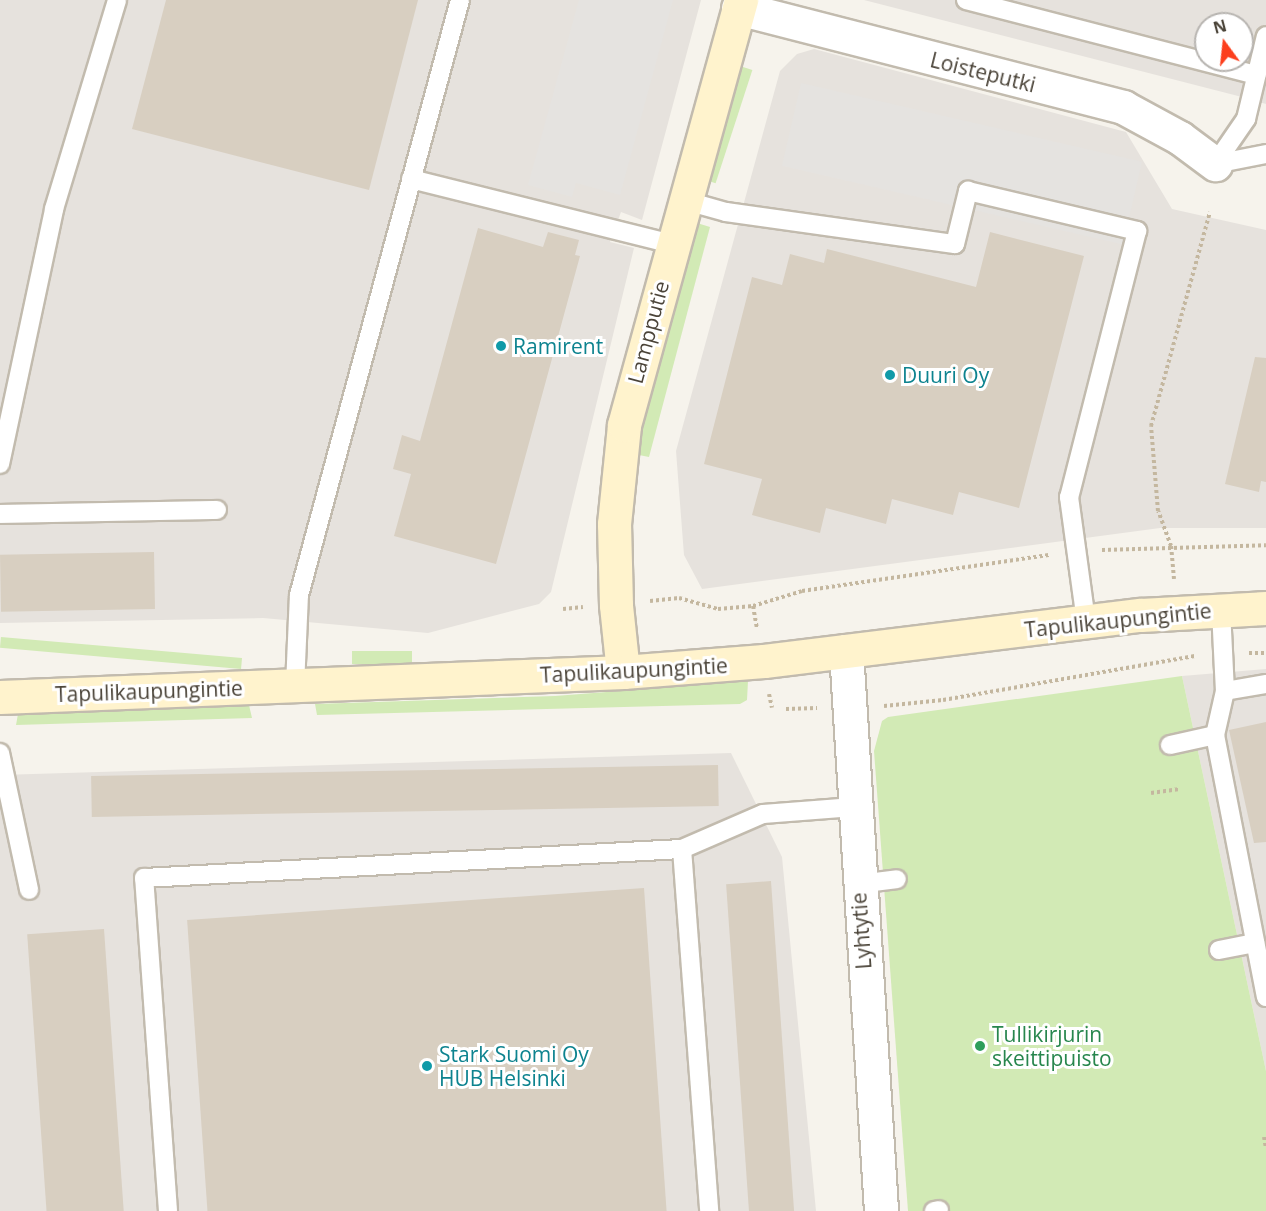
<!DOCTYPE html>
<style>
body{margin:0}
#map{position:relative;width:1266px;height:1211px;overflow:hidden;background:#f6f3ec;font-family:"Open Sans",sans-serif}
div>[style]{position:absolute}
.industrial>*{inset:0;background:#e6e2dd}
.green>*{inset:0;background:#d2eab5;transform-origin:0 0}
.parking>*{inset:0;background:#e5e3e0;transform-origin:0 0}
.building>*{inset:0;background:#d8cfc1;transform-origin:0 0}
.path>*{height:4px;margin-top:-2px;transform-origin:0;background:repeating-linear-gradient(90deg,#c4b79f 0 3px,transparent 0 6px)}
.roads{filter:drop-shadow(2px 0 #c2bbae) drop-shadow(-2px 0 #c2bbae) drop-shadow(0 2px #c2bbae) drop-shadow(0 -2px #c2bbae)}
.lane>*{height:18px;margin:-9px;padding:0 9px;transform-origin:9px;border-radius:9px;background:#fff}
.street>*{height:33px;margin:-16.5px;padding:0 16.5px;transform-origin:16.5px;border-radius:16.5px;background:#fff}
.secondary>*{height:33px;margin:-16.5px;padding:0 16.5px;transform-origin:16.5px;border-radius:16.5px;background:#fff3cd}
.dots>*{width:16px;height:16px;translate:-50% -50%;box-sizing:border-box;border:3px solid #fff;border-radius:50%}
span{translate:-50% -50%;white-space:nowrap;text-align:center;line-height:1.15;-webkit-text-stroke:6px #fff;paint-order:stroke}
.street-label{font-size:21px;color:#4b4439}
.culture-label{font-size:21px;color:#0d838f}
.left{translate:0 -50%;text-align:left}
.leisure-label{font-size:21px;color:#27864d}
.north{position:absolute;left:1194px;top:12px;width:60px;height:60px;box-sizing:border-box;background:#fff;border:2px solid #b7b4b0;border-radius:50%;rotate:345deg;font-size:16px;font-weight:700;line-height:24px;text-align:center;color:#4b4439}
.north::after{content:'';display:block;margin:auto;width:21px;height:27px;background:#fc3f1d;clip-path:polygon(50% 0,100% 100%,50% 72%,0 100%)}
</style>
<div id="map">
<div class="industrial">
<i style="clip-path:polygon(0 0,701px 0,642px 220px,621px 212px,610px 242px,634px 248px,551px 592px,539px 604px,428px 633px,263px 618px,0 623px)"></i>
<i style="clip-path:polygon(evenodd,864px 0,1266px 0,1266px 104px,1242px 97px,864px 0,1206px 24px,1242px 24px,1242px 60px,1206px 60px,1206px 24px)"></i>
<i style="clip-path:polygon(814px 49px,1126px 132px,1172px 209px,1266px 230px,1266px 528px,1160px 528px,702px 589px,684px 555px,676px 451px,780px 71px,797px 54px)"></i>
<i style="clip-path:polygon(1266px 669px,1266px 1071px,1182px 676px)"></i>
<i style="clip-path:polygon(731px 753px,782px 857px,816px 1211px,0 1211px,0 775px)"></i>
</div>
<div class="green">
<i style="left:740px;top:66px;width:13px;height:119px;rotate:18deg"></i>
<i style="clip-path:polygon(697px 223px,710px 227px,649px 457px,639px 455px,644px 420px)"></i>
<i style="left:412px;top:651px;width:13px;height:60px;rotate:90deg"></i>
<i style="left:242px;top:658px;width:11px;height:242px;rotate:95deg"></i>
<i style="clip-path:polygon(1182px 676px,1266px 1071px,1266px 1211px,908px 1211px,874px 751px,882px 721px,888px 717px)"></i>
<i style="clip-path:polygon(748px 681px,747px 700px,740px 704px,317px 715px,315px 704px,555px 696px)"></i>
<i style="clip-path:polygon(249px 705px,252px 718px,16px 725px,18px 714px)"></i>
</div>
<div class="parking">
<i style="clip-path:polygon(579px 0,673px 0,620px 195px,576px 183px,572px 197px,528px 185px)"></i>
<i style="left:801px;top:83px;width:350px;height:85px;rotate:13deg"></i>
</div>
<div class="building">
<i style="clip-path:polygon(166px 0,418px 0,369px 190px,132px 129px)"></i>
<i style="clip-path:polygon(478px 228px,543px 247px,548px 232px,579px 240px,575px 255px,580px 256px,496px 564px,394px 536px,411px 474px,393px 469px,402px 435px,420px 441px)"></i>
<i style="clip-path:polygon(990px 232px,1084px 256px,1019px 508px,959px 492px,953px 515px,892px 499px,886px 524px,826px 508px,820px 533px,752px 515px,762px 479px,704px 464px,752px 277px,782px 285px,790px 254px,824px 263px,827px 249px,976px 287px)"></i>
<i style="clip-path:polygon(1255px 357px,1266px 358px,1266px 482px,1261px 481px,1259px 492px,1225px 484px)"></i>
<i style="left:154px;top:552px;width:57px;height:154px;rotate:89deg"></i>
<i style="clip-path:polygon(1266px 722px,1266px 842px,1254px 843px,1229px 730px)"></i>
<i style="left:718px;top:765px;width:41px;height:627px;rotate:89deg"></i>
<i style="left:771px;top:881px;width:331px;height:45px;rotate:86deg"></i>
<i style="left:644px;top:888px;width:324px;height:458px;rotate:86deg"></i>
<i style="left:104px;top:929px;width:283px;height:77px;rotate:86deg"></i>
</div>
<div class="path">
<i style="left:1102px;top:550px;width:164px;rotate:-1.7deg"></i>
<i style="left:1174px;top:579px;width:33px;rotate:-95deg"></i>
<i style="left:1171px;top:546px;width:37px;rotate:-110deg"></i>
<i style="left:1158px;top:511px;width:85px;rotate:-94.7deg"></i>
<i style="left:1151px;top:426px;width:222px;rotate:-74.6deg"></i>
<i style="left:650px;top:601px;width:29px;rotate:-6deg"></i>
<i style="left:679px;top:598px;width:41px;rotate:15.8deg"></i>
<i style="left:718px;top:609px;width:35px;rotate:-5deg"></i>
<i style="left:753px;top:606px;width:51px;rotate:-17deg"></i>
<i style="left:802px;top:591px;width:251px;rotate:-8.3deg"></i>
<i style="left:753px;top:606px;width:22px;rotate:80deg"></i>
<i style="left:563px;top:609px;width:20px;rotate:-6deg"></i>
<i style="left:1249px;top:653px;width:17px"></i>
<i style="left:769px;top:694px;width:14px;rotate:78deg"></i>
<i style="left:884px;top:706px;width:59px;rotate:-5.8deg"></i>
<i style="left:943px;top:700px;width:257px;rotate:-9.9deg"></i>
<i style="left:786px;top:709px;width:31px;rotate:-2deg"></i>
<i style="left:1151px;top:793px;width:29px;rotate:-8deg"></i>
<i style="left:1264px;top:1137px;width:11px;rotate:80deg"></i>
</div>
<div class="roads">
<div class="lane">
<i style="left:966px;top:0;width:300px;rotate:14.5deg"></i>
<i style="left:1215px;top:164px;width:55px;rotate:-55.4deg"></i>
<i style="left:1246px;top:119px;width:85px;rotate:-76.5deg"></i>
<i style="left:1215px;top:164px;width:52px;rotate:-11.1deg"></i>
<i style="left:411px;top:179px;width:268px;rotate:14deg"></i>
<i style="left:683px;top:200px;width:45px;rotate:15.6deg"></i>
<i style="left:726px;top:212px;width:231px;rotate:8deg"></i>
<i style="left:955px;top:244px;width:55px;rotate:-76.2deg"></i>
<i style="left:968px;top:191px;width:174px;rotate:13.3deg"></i>
<i style="left:1137px;top:231px;width:275px;rotate:104.3deg"></i>
<i style="left:1069px;top:497px;width:125px;rotate:82.2deg"></i>
<i style="left:0;top:464px;width:261px;rotate:-78deg"></i>
<i style="left:54px;top:209px;width:218px;rotate:-73.2deg"></i>
<i style="left:0;top:514px;width:217px;rotate:-1.1deg"></i>
<i style="left:1221px;top:610px;width:81px;rotate:87.2deg"></i>
<i style="left:1225px;top:691px;width:45px;rotate:102.8deg"></i>
<i style="left:1215px;top:735px;width:267px;rotate:79deg"></i>
<i style="left:295px;top:686px;width:91px;rotate:-87.5deg"></i>
<i style="left:299px;top:595px;width:616px;rotate:-74.86deg"></i>
<i style="left:1225px;top:691px;width:42px;rotate:-9.7deg"></i>
<i style="left:1170px;top:745px;width:46px;rotate:-12.5deg"></i>
<i style="left:0;top:753px;width:140px;rotate:78deg"></i>
<i style="left:682px;top:849px;width:363px;rotate:85.7deg"></i>
<i style="left:858px;top:884px;width:39px;rotate:-7deg"></i>
<i style="left:1219px;top:950px;width:37px;rotate:-11deg"></i>
<i style="left:168px;top:1211px;width:334px;rotate:-94.1deg"></i>
<i style="left:144px;top:878px;width:539px;rotate:-3.09deg"></i>
<i style="left:682px;top:849px;width:88px;rotate:-23.4deg"></i>
<i style="left:763px;top:814px;width:91px;rotate:-4.4deg"></i>
<i style="left:934px;top:1211px;width:5px;rotate:-11deg"></i>
</div>
<div class="street">
<i style="left:738px;top:8px;width:398px;rotate:14.4deg"></i>
<i style="left:1123px;top:107px;width:65px;rotate:28.5deg"></i>
<i style="left:1180px;top:138px;width:44px;rotate:36.6deg"></i>
<i style="left:846px;top:651px;width:561px;rotate:86.42deg"></i>
</div>
<div class="secondary">
<i style="left:623px;top:672px;width:67px;rotate:-96deg"></i>
<i style="left:616px;top:605px;width:81px;rotate:-91.4deg"></i>
<i style="left:614px;top:524px;width:100px;rotate:-84.2deg"></i>
<i style="left:624px;top:425px;width:441px;rotate:-74.6deg"></i>
<i style="left:0;top:697px;width:624px;rotate:-2.3deg"></i>
<i style="left:623px;top:672px;width:141px;rotate:-4.5deg"></i>
<i style="left:764px;top:661px;width:380px;rotate:-7deg"></i>
<i style="left:1141px;top:615px;width:125px;rotate:-3.2deg"></i>
</div>
</div>
<div class="dots">
<i style="left:501px;top:346px;background:#0f9aa8"></i>
<i style="left:890px;top:375px;background:#0f9aa8"></i>
<i style="left:980px;top:1046px;background:#2e9e5b"></i>
<i style="left:427px;top:1066px;background:#0f9aa8"></i>
</div>
<div class="street-label">
<span style="left:983px;top:72px;rotate:14deg">Loisteputki</span>
<span style="left:648px;top:332px;rotate:-75deg">Lampputie</span>
<span style="left:1118px;top:620px;rotate:-6deg">Tapulikaupungintie</span>
<span style="left:634px;top:670px;rotate:-3deg">Tapulikaupungintie</span>
<span style="left:149px;top:691px;rotate:-2deg">Tapulikaupungintie</span>
<span style="left:861px;top:931px;rotate:-94deg">Lyhtytie</span>
</div>
<div class="culture-label">
<span class="left" style="left:513px;top:346px">Ramirent</span>
<span class="left" style="left:902px;top:375px">Duuri Oy</span>
<span class="left" style="left:439px;top:1066px">Stark Suomi Oy<br>HUB Helsinki</span>
</div>
<div class="leisure-label">
<span class="left" style="left:992px;top:1046px">Tullikirjurin<br>skeittipuisto</span>
</div>
<div class="north">N</div>
</div>
